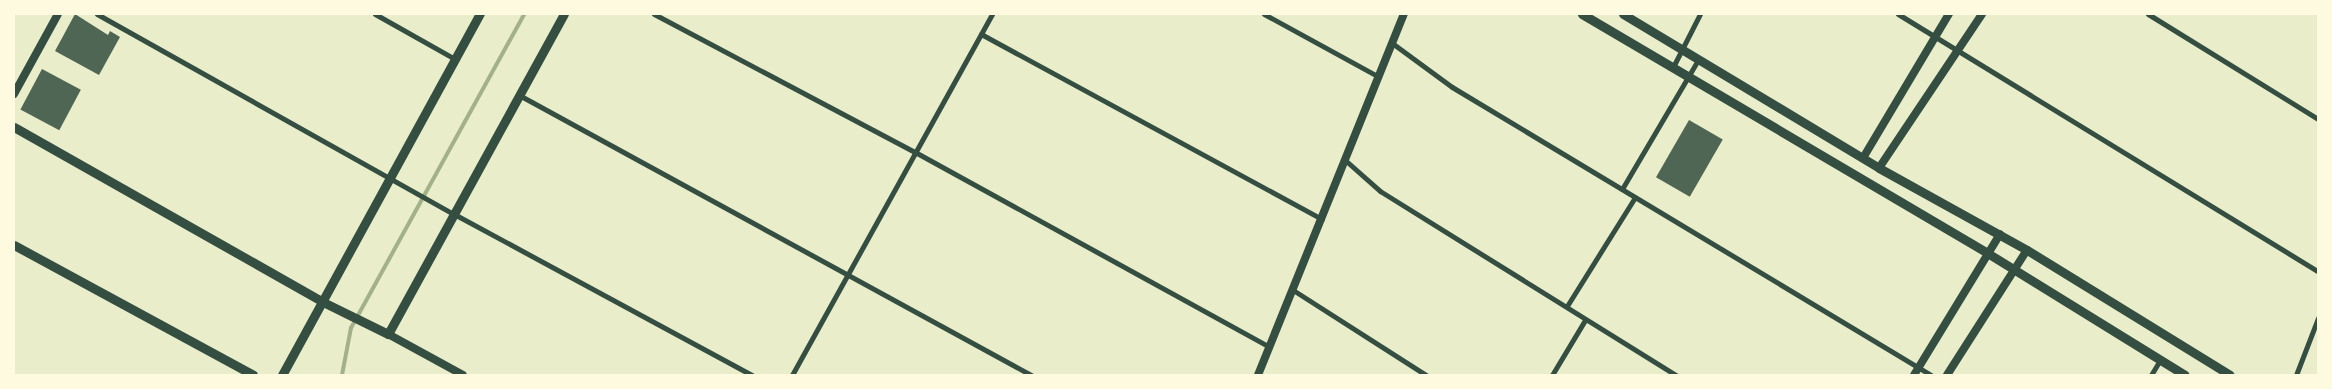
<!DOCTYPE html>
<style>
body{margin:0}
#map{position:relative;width:2332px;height:389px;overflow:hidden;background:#e9edc9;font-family:"Zilla Slab",serif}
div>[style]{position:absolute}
.stream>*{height:4px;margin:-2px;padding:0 2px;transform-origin:2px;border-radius:2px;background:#a3b18a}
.building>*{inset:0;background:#4f6655;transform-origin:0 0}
.minor>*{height:5px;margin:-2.5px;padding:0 2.5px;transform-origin:2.5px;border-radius:2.5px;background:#344e41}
.tertiary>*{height:8px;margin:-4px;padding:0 4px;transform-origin:4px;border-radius:4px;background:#344e41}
.secondary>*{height:9px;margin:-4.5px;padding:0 4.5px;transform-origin:4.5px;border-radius:4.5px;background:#344e41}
span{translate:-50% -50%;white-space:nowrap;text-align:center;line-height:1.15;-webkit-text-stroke:5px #fefae0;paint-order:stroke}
.frame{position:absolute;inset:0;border:15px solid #fefae0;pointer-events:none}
</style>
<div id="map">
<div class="stream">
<i style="left:342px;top:375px;width:48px;rotate:-79.2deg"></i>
<i style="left:351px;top:328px;width:359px;rotate:-61.1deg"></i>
</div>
<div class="building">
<i style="clip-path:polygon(75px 14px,108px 35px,110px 31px,120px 37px,99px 75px,55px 51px)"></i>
<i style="left:42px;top:69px;width:44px;height:46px;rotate:28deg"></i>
<i style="left:1689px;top:120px;width:39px;height:66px;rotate:30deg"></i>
</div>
<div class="minor">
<i style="left:97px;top:14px;width:409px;rotate:29.3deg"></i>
<i style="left:454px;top:214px;width:339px;rotate:28.4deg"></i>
<i style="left:375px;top:14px;width:92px;rotate:29.4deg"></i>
<i style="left:654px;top:14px;width:295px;rotate:27.9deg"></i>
<i style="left:915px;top:152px;width:405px;rotate:28.8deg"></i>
<i style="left:1264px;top:14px;width:131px;rotate:28.7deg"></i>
<i style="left:1898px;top:14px;width:492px;rotate:31.5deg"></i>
<i style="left:2148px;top:14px;width:200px;rotate:31.7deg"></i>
<i style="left:981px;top:34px;width:388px;rotate:28.5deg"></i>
<i style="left:1392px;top:43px;width:74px;rotate:36.3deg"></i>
<i style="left:1452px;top:87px;width:559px;rotate:31.02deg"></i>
<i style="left:1673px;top:67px;width:59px;rotate:-63deg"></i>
<i style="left:519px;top:95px;width:584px;rotate:28.67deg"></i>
<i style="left:1345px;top:160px;width:47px;rotate:41.5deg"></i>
<i style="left:1380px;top:191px;width:349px;rotate:31.9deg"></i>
<i style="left:1622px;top:189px;width:150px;rotate:-59.5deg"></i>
<i style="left:1293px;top:290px;width:158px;rotate:32.6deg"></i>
<i style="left:1567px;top:306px;width:128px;rotate:-58deg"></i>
<i style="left:792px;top:375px;width:413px;rotate:-61deg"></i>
<i style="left:1552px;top:375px;width:64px;rotate:-59deg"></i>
<i style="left:2151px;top:375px;width:17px;rotate:-59deg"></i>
<i style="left:2296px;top:375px;width:61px;rotate:-68.9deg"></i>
</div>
<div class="tertiary">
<i style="left:14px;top:94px;width:91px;rotate:-61.2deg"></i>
<i style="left:1863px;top:158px;width:168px;rotate:-59.2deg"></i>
<i style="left:1879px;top:168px;width:185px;rotate:-56.2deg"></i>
<i style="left:388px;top:334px;width:85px;rotate:28.7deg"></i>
<i style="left:1258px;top:375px;width:389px;rotate:-68deg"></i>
<i style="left:1914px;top:375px;width:165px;rotate:-58.6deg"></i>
<i style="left:1947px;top:375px;width:148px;rotate:-57.4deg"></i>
</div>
<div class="secondary">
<i style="left:1582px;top:14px;width:472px;rotate:30.5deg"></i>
<i style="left:1989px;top:254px;width:230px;rotate:31.7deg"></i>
<i style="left:1623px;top:14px;width:299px;rotate:31deg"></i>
<i style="left:1879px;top:168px;width:169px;rotate:29deg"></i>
<i style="left:2027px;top:250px;width:238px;rotate:31.6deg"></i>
<i style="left:14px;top:127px;width:353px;rotate:29.5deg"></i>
<i style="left:321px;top:301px;width:75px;rotate:26.2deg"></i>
<i style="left:388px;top:334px;width:365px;rotate:-61.2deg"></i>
<i style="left:14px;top:245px;width:272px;rotate:28.5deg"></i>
<i style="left:282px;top:375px;width:412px;rotate:-61.3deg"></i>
</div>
<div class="frame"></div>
</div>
